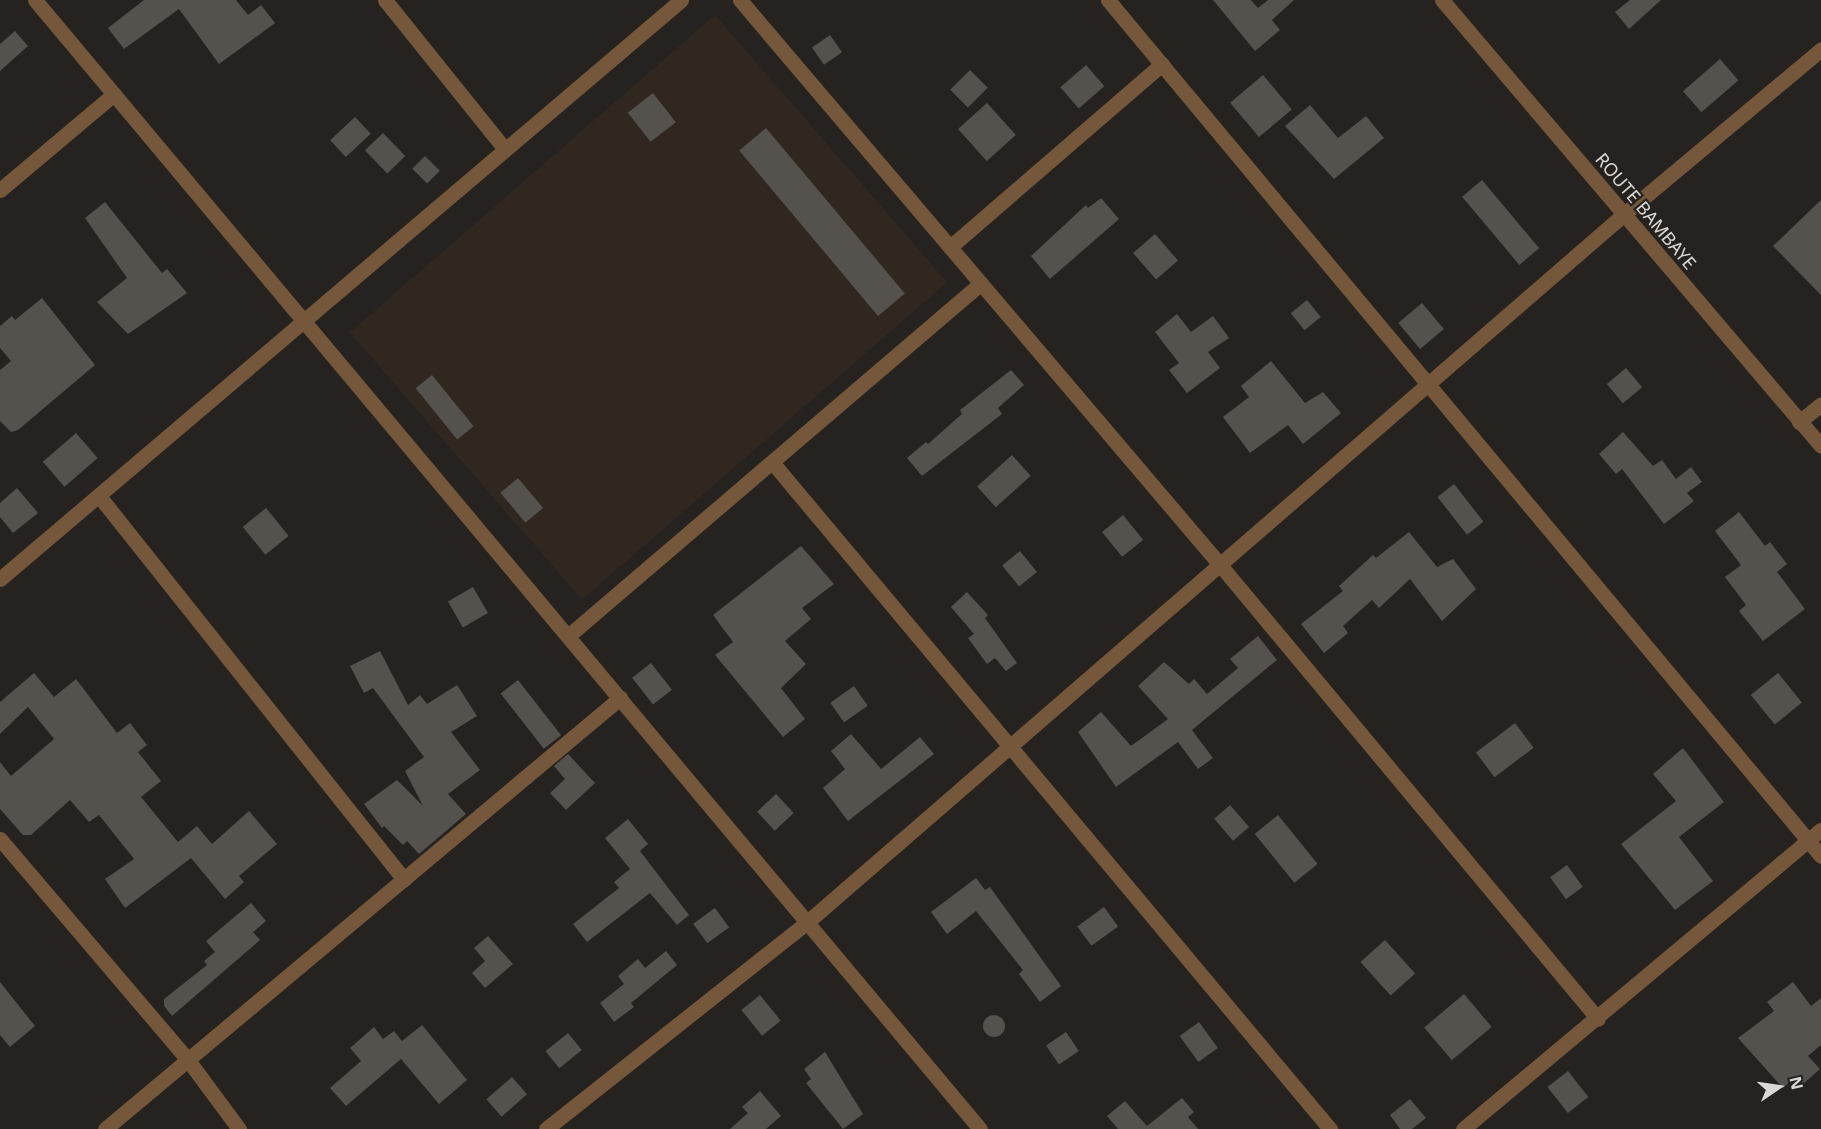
<!DOCTYPE html>
<style>
body{margin:0}
#map{position:relative;width:1821px;height:1129px;overflow:hidden;background:#26221f;font-family:"Noto Sans",sans-serif}
div>[style]{position:absolute}
.built>*{inset:0;background:#302820;transform-origin:0 0}
.building>*{inset:0;background:#55514d;transform-origin:0 0}
.round{border-radius:50%}
.minor>*{height:15px;margin:-7.5px;padding:0 7.5px;transform-origin:7.5px;border-radius:7.5px;background:#75573b}
span{translate:-50% -50%;white-space:nowrap;text-align:center;line-height:1.15;-webkit-text-stroke:4.5px #26221f;paint-order:stroke}
.street-label{font-size:18px;color:#dad8d6}
.north{position:absolute;left:1749px;top:1057px;width:60px;height:60px;-webkit-text-stroke:4px #26221f;paint-order:stroke;rotate:77deg;font-size:16px;font-weight:700;line-height:24px;text-align:center;color:#dad8d6}
.north::after{content:'';display:block;margin:auto;width:21px;height:27px;background:#dad8d6;clip-path:polygon(50% 0,100% 100%,50% 72%,0 100%)}
</style>
<div id="map">
<div class="built">
<i style="left:715px;top:15px;width:354px;height:484px;rotate:49deg"></i>
</div>
<div class="building">
<i style="clip-path:polygon(144px 0,236px 0,248px 15px,261px 5px,275px 23px,219px 64px,179px 9px,124px 49px,108px 28px)"></i>
<i style="clip-path:polygon(1213px 0,1251px 0,1258px 8px,1268px 0,1294px 0,1272px 20px,1280px 30px,1255px 51px)"></i>
<i style="clip-path:polygon(1630px 0,1661px 0,1629px 29px,1615px 12px)"></i>
<i style="clip-path:polygon(15px 31px,28px 46px,0 71px,0 44px)"></i>
<i style="left:830px;top:35px;width:21px;height:22px;rotate:55deg"></i>
<i style="left:1720px;top:59px;width:28px;height:49px;rotate:49deg"></i>
<i style="left:1086px;top:65px;width:28px;height:34px;rotate:49deg"></i>
<i style="left:970px;top:70px;width:25px;height:28px;rotate:45deg"></i>
<i style="left:1263px;top:75px;width:45px;height:43px;rotate:50deg"></i>
<i style="left:653px;top:93px;width:37px;height:32px;rotate:52deg"></i>
<i style="left:987px;top:103px;width:43px;height:39px;rotate:48deg"></i>
<i style="clip-path:polygon(1310px 105px,1338px 138px,1366px 116px,1384px 138px,1334px 179px,1285px 126px)"></i>
<i style="left:355px;top:117px;width:23px;height:34px;rotate:47deg"></i>
<i style="left:766px;top:128px;width:216px;height:35px;rotate:50deg"></i>
<i style="left:383px;top:133px;width:32px;height:25px;rotate:46deg"></i>
<i style="left:425px;top:156px;width:21px;height:18px;rotate:45deg"></i>
<i style="left:1482px;top:180px;width:89px;height:26px;rotate:50deg"></i>
<i style="clip-path:polygon(1101px 198px,1119px 219px,1050px 279px,1031px 256px,1086px 205px,1088px 208px)"></i>
<i style="clip-path:polygon(1821px 200px,1821px 295px,1773px 246px)"></i>
<i style="clip-path:polygon(105px 202px,162px 273px,167px 269px,187px 293px,128px 334px,97px 302px,127px 278px,85px 218px)"></i>
<i style="left:1155px;top:234px;width:35px;height:29px;rotate:49deg"></i>
<i style="clip-path:polygon(42px 298px,95px 365px,18px 430px,11px 432px,0 421px,0 370px,11px 361px,0 348px,0 326px,12px 316px,15px 320px)"></i>
<i style="left:1307px;top:300px;width:22px;height:21px;rotate:51deg"></i>
<i style="left:1422px;top:303px;width:34px;height:31px;rotate:50deg"></i>
<i style="clip-path:polygon(1177px 314px,1191px 332px,1213px 316px,1229px 338px,1208px 352px,1220px 368px,1187px 393px,1169px 370px,1179px 363px,1155px 332px)"></i>
<i style="clip-path:polygon(1271px 361px,1305px 403px,1323px 392px,1341px 413px,1303px 444px,1288px 425px,1250px 453px,1223px 417px,1249px 397px,1241px 386px)"></i>
<i style="left:1626px;top:368px;width:25px;height:25px;rotate:50deg"></i>
<i style="clip-path:polygon(1011px 370px,1024px 385px,998px 408px,1002px 414px,922px 476px,907px 458px,926px 442px,928px 444px,962px 414px,960px 410px)"></i>
<i style="left:432px;top:375px;width:66px;height:21px;rotate:51deg"></i>
<i style="clip-path:polygon(1623px 432px,1653px 466px,1662px 460px,1676px 479px,1691px 467px,1702px 482px,1687px 493px,1694px 501px,1664px 524px,1622px 469px,1616px 474px,1599px 454px)"></i>
<i style="left:76px;top:433px;width:33px;height:44px;rotate:49deg"></i>
<i style="left:1012px;top:455px;width:28px;height:47px;rotate:48deg"></i>
<i style="left:518px;top:478px;width:39px;height:23px;rotate:50deg"></i>
<i style="left:1454px;top:484px;width:48px;height:21px;rotate:52deg"></i>
<i style="clip-path:polygon(17px 488px,38px 513px,13px 533px,0 517px,0 503px)"></i>
<i style="left:266px;top:508px;width:36px;height:30px;rotate:51deg"></i>
<i style="clip-path:polygon(1739px 512px,1765px 546px,1770px 542px,1787px 564px,1777px 572px,1805px 609px,1763px 641px,1739px 611px,1746px 605px,1725px 577px,1741px 565px,1715px 531px)"></i>
<i style="left:1123px;top:515px;width:32px;height:27px;rotate:51deg"></i>
<i style="clip-path:polygon(1409px 532px,1437px 567px,1453px 559px,1476px 589px,1442px 621px,1410px 579px,1379px 608px,1372px 600px,1343px 626px,1348px 633px,1324px 653px,1301px 624px,1343px 591px,1339px 586px,1373px 555px,1376px 558px)"></i>
<i style="clip-path:polygon(801px 546px,834px 584px,802px 608px,811px 619px,785px 641px,806px 664px,781px 688px,805px 719px,783px 737px,715px 655px,733px 642px,713px 615px)"></i>
<i style="left:1020px;top:551px;width:27px;height:23px;rotate:51deg"></i>
<i style="left:473px;top:587px;width:30px;height:29px;rotate:60deg"></i>
<i style="clip-path:polygon(967px 592px,988px 615px,985px 618px,1017px 663px,1006px 671px,995px 658px,987px 664px,968px 638px,974px 634px,951px 607px)"></i>
<i style="clip-path:polygon(1258px 636px,1277px 660px,1192px 730px,1213px 758px,1198px 769px,1178px 742px,1116px 787px,1078px 732px,1101px 712px,1131px 746px,1168px 719px,1138px 686px,1164px 662px,1189px 684px,1194px 679px,1207px 694px,1238px 668px,1230px 659px)"></i>
<i style="clip-path:polygon(380px 651px,408px 705px,420px 695px,427px 704px,457px 685px,477px 716px,451px 732px,480px 770px,448px 794px,466px 814px,419px 854px,407px 841px,403px 845px,384px 826px,382px 828px,364px 804px,397px 780px,423px 806px,405px 771px,424px 757px,373px 688px,364px 693px,350px 666px)"></i>
<i style="left:651px;top:663px;width:34px;height:24px;rotate:52deg"></i>
<i style="clip-path:polygon(34px 673px,54px 697px,76px 679px,117px 733px,130px 723px,147px 745px,138px 752px,161px 781px,141px 797px,178px 842px,197px 826px,212px 844px,249px 811px,277px 844px,239px 876px,244px 882px,225px 899px,191px 858px,125px 908px,105px 879px,134px 859px,99px 815px,89px 822px,70px 800px,31px 835px,23px 835px,0 809px,0 762px,11px 776px,54px 739px,28px 707px,0 734px,0 702px)"></i>
<i style="left:1778px;top:673px;width:38px;height:35px;rotate:51deg"></i>
<i style="left:518px;top:680px;width:70px;height:22px;rotate:52deg"></i>
<i style="left:854px;top:686px;width:24px;height:29px;rotate:55deg"></i>
<i style="left:1515px;top:723px;width:31px;height:49px;rotate:53deg"></i>
<i style="clip-path:polygon(851px 734px,881px 769px,920px 737px,934px 754px,848px 821px,823px 788px,845px 769px,831px 751px)"></i>
<i style="clip-path:polygon(1683px 748px,1724px 802px,1679px 837px,1713px 881px,1675px 910px,1621px 844px,1676px 801px,1653px 774px)"></i>
<i style="clip-path:polygon(568px 754px,595px 783px,566px 810px,550px 793px,565px 779px,554px 766px)"></i>
<i style="left:776px;top:794px;width:26px;height:26px;rotate:47deg"></i>
<i style="left:1230px;top:805px;width:29px;height:21px;rotate:49deg"></i>
<i style="left:1278px;top:815px;width:63px;height:30px;rotate:51deg"></i>
<i style="clip-path:polygon(628px 819px,648px 844px,640px 851px,689px 915px,677px 925px,650px 893px,587px 942px,573px 924px,619px 888px,614px 882px,630px 869px,605px 838px)"></i>
<i style="left:1567px;top:865px;width:27px;height:21px;rotate:54deg"></i>
<i style="clip-path:polygon(976px 878px,985px 890px,990px 887px,1061px 986px,1040px 1002px,1019px 974px,1023px 970px,976px 911px,947px 934px,931px 912px)"></i>
<i style="clip-path:polygon(251px 903px,266px 921px,253px 932px,260px 940px,172px 1016px,164px 1006px,164px 999px,207px 965px,204px 961px,215px 952px,206px 941px)"></i>
<i style="left:1104px;top:907px;width:24px;height:33px;rotate:54deg"></i>
<i style="left:715px;top:908px;width:24px;height:27px;rotate:54deg"></i>
<i style="clip-path:polygon(488px 936px,513px 964px,485px 988px,472px 973px,485px 961px,474px 948px)"></i>
<i style="left:1385px;top:940px;width:45px;height:33px;rotate:48deg"></i>
<i style="clip-path:polygon(666px 951px,677px 965px,631px 1003px,634px 1007px,614px 1022px,600px 1003px,624px 984px,618px 976px,638px 959px,645px 968px)"></i>
<i style="clip-path:polygon(0 982px,35px 1026px,10px 1047px,0 1035px)"></i>
<i style="clip-path:polygon(1793px 982px,1811px 1006px,1821px 998px,1821px 1045px,1808px 1056px,1820px 1069px,1801px 1086px,1794px 1078px,1783px 1088px,1738px 1038px,1774px 1011px,1767px 1002px)"></i>
<i style="left:1464px;top:994px;width:43px;height:52px;rotate:50deg"></i>
<i style="left:760px;top:995px;width:33px;height:24px;rotate:51deg"></i>
<i class="round" style="left:983px;top:1015px;width:22px;height:22px"></i>
<i style="left:1199px;top:1022px;width:32px;height:24px;rotate:54deg"></i>
<i style="clip-path:polygon(422px 1025px,467px 1080px,439px 1104px,401px 1059px,346px 1106px,330px 1088px,361px 1061px,350px 1048px,374px 1027px,383px 1039px,394px 1031px,402px 1041px)"></i>
<i style="left:1066px;top:1032px;width:23px;height:24px;rotate:56deg"></i>
<i style="left:568px;top:1033px;width:22px;height:29px;rotate:51deg"></i>
<i style="clip-path:polygon(825px 1052px,863px 1114px,843px 1129px,806px 1083px,811px 1079px,804px 1069px)"></i>
<i style="left:1568px;top:1071px;width:33px;height:26px;rotate:52deg"></i>
<i style="left:512px;top:1077px;width:23px;height:34px;rotate:49deg"></i>
<i style="clip-path:polygon(760px 1091px,781px 1116px,766px 1129px,730px 1129px,748px 1113px,742px 1107px)"></i>
<i style="clip-path:polygon(1182px 1098px,1194px 1112px,1188px 1117px,1198px 1129px,1118px 1129px,1107px 1116px,1125px 1101px,1147px 1126px)"></i>
<i style="clip-path:polygon(1410px 1099px,1426px 1118px,1412px 1129px,1400px 1129px,1390px 1115px)"></i>
</div>
<div class="minor">
<i style="left:35px;top:0;width:1472px;rotate:50.07deg"></i>
<i style="left:385px;top:0;width:190px;rotate:51.2deg"></i>
<i style="left:740px;top:0;width:743px;rotate:49.64deg"></i>
<i style="left:1221px;top:566px;width:589px;rotate:50.23deg"></i>
<i style="left:1108px;top:0;width:1114px;rotate:50.21deg"></i>
<i style="left:1442px;top:0;width:585px;rotate:49.64deg"></i>
<i style="left:0;top:190px;width:149px;rotate:-40.1deg"></i>
<i style="left:950px;top:247px;width:280px;rotate:-40.8deg"></i>
<i style="left:1799px;top:422px;width:28px;rotate:-39deg"></i>
<i style="left:772px;top:462px;width:870px;rotate:50.08deg"></i>
<i style="left:99px;top:496px;width:490px;rotate:51.5deg"></i>
<i style="left:0;top:579px;width:894px;rotate:-40.37deg"></i>
<i style="left:568px;top:636px;width:543px;rotate:-40.52deg"></i>
<i style="left:0;top:839px;width:290px;rotate:49.6deg"></i>
<i style="left:188px;top:1060px;width:86px;rotate:53.5deg"></i>
<i style="left:105px;top:1129px;width:672px;rotate:-39.93deg"></i>
<i style="left:546px;top:1129px;width:330px;rotate:-38.4deg"></i>
<i style="left:805px;top:924px;width:1084px;rotate:-40.92deg"></i>
<i style="left:1624px;top:214px;width:257px;rotate:-39.9deg"></i>
<i style="left:1463px;top:1129px;width:466px;rotate:-39.9deg"></i>
</div>
<div class="street-label">
<span style="left:1646px;top:211px;rotate:50deg">ROUTE BAMBAYE</span>
</div>
<div class="north">N</div>
</div>
